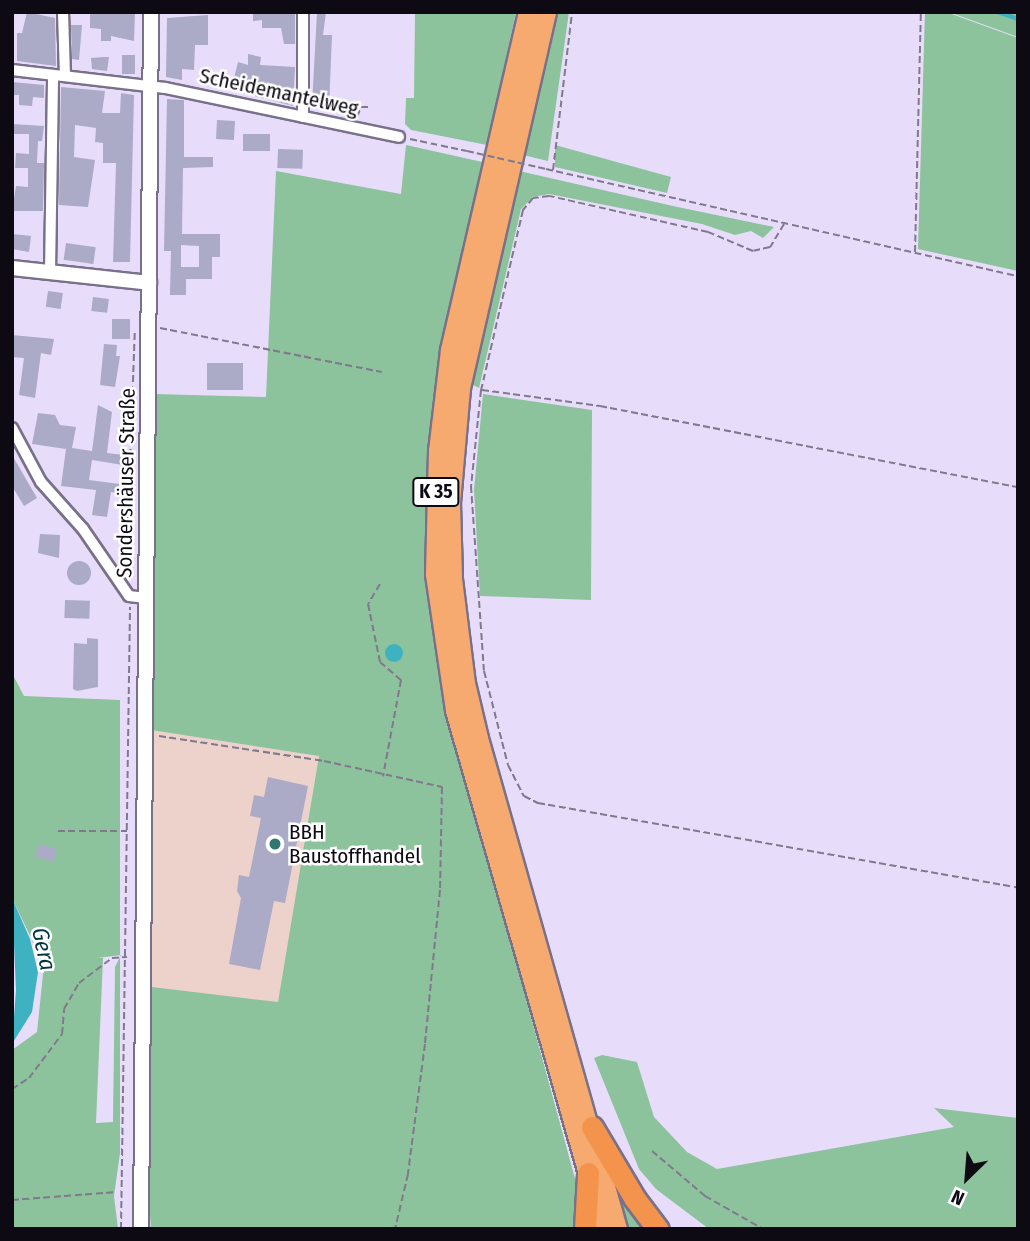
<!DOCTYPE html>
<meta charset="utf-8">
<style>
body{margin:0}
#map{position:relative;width:1030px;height:1241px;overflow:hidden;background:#e7ddfa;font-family:"Fira Sans Condensed",sans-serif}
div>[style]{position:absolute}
.commercial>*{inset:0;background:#ecd2cb}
.green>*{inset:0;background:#8cc29c}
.water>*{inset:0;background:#3fb2c2}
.round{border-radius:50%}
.stream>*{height:3.5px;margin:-1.75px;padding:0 1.75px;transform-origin:1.75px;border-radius:1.75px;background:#3fb2c2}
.building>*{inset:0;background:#abaac7;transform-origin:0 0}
.path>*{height:2px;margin-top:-1px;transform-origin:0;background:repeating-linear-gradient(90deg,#80798d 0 7px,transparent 0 10.5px)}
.roads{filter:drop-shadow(2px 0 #79708a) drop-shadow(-2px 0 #79708a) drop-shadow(0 2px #79708a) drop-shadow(0 -2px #79708a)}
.minor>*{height:10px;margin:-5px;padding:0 5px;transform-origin:5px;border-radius:5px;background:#fff}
.tertiary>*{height:14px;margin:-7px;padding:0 7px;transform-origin:7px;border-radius:7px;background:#fff}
.trunk>*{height:19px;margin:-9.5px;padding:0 9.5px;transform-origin:9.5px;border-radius:9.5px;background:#f6aa70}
.motorway>*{height:21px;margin:-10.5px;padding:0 10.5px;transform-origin:10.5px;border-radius:10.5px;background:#f4944c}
.path-bridge>*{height:2px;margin-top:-1px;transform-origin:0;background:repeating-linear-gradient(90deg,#80798d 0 7px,transparent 0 10.5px)}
.dots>*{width:19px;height:19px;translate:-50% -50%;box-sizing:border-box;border:4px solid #fff;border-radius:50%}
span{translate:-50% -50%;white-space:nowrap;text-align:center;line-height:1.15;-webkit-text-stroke:5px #fff;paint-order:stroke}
.shield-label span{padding:2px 5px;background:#fff;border:2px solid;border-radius:5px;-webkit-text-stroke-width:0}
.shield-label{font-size:19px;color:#0e0a14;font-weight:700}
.street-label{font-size:21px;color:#0e0a14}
.poi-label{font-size:21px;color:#0e0a14}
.left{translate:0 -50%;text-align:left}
.water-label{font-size:23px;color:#01383f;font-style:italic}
.frame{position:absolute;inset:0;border:14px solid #0e0a14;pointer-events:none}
.north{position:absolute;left:932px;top:1143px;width:70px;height:70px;-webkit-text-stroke:5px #fff;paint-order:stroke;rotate:205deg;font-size:19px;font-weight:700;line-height:28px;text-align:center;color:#0e0a14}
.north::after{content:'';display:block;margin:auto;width:24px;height:32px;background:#0e0a14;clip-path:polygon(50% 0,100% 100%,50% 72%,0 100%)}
</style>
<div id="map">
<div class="commercial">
<i style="clip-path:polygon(151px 730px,320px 756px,278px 1003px,152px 987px)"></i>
</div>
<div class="green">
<i style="clip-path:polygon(415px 12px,516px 12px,487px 145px,411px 130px,405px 124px,406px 98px,414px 98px)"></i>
<i style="clip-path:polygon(555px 12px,569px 12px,548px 161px,523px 155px)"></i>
<i style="clip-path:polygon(925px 12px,946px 12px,1018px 38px,1018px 271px,918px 249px)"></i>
<i style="clip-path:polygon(949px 12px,1018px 12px,1018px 37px)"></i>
<i style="clip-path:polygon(406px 145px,487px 163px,429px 458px,425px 555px,434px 640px,451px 723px,577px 1186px,579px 1229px,151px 1229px,148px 1187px,152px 987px,278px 1002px,319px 756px,151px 730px,154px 394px,266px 397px,276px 171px,401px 194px)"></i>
<i style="clip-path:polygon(555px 145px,671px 177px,667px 193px,555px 167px)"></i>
<i style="clip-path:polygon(519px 171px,673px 206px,774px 227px,763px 238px,751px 231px,735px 235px,702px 224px,549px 194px,533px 197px,521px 209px,479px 388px,469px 383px)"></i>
<i style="clip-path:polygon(483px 394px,592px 410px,591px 600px,480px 596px,474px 490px)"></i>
<i style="clip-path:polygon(evenodd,12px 673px,24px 696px,120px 700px,120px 1153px,114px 1196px,118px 1229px,12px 1229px,12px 1050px,37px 1032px,44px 965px,12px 898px,12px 673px,121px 955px,115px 967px,113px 1122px,96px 1123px,103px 958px,97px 958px,121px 955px)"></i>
<i style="clip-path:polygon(602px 1055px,637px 1062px,654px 1117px,687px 1152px,717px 1169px,954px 1127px,934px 1108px,1018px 1118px,1018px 1229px,709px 1229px,656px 1189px,639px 1169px,594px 1058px)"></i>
<i style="clip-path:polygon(613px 1178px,648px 1229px,627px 1229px)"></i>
</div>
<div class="water">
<i class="round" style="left:385px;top:644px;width:18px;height:18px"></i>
<i style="clip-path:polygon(12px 898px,30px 939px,38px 972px,32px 1012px,12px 1044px,16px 990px)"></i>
</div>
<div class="stream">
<i style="left:998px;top:12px;width:21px;rotate:19deg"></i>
</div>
<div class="building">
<i style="clip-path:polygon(27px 12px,55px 18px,56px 66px,17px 61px,17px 33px,22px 33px)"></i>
<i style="clip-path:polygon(135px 12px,134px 41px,111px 36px,111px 41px,101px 41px,101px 29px,90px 28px,90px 13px)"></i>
<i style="clip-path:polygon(253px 12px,295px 12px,295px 44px,284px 44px,281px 28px,262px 28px,262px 20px,253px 21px)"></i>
<i style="clip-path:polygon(317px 12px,326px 12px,323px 35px,332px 35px,329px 109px,312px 105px)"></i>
<i style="clip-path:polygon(208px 15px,208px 45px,195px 45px,194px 70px,182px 69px,182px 80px,166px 77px,167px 18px)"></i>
<i style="clip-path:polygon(71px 25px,82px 25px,79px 60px,72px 59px)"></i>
<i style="clip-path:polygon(248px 54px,261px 57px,260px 65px,295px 67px,293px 106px,231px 90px,238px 62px,248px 65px)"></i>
<i style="left:135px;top:55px;width:19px;height:13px;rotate:90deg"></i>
<i style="clip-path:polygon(104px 57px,109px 57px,107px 71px,92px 69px,91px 58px)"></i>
<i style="clip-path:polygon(12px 82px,44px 85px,44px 98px,33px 97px,32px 106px,19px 105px,19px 95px,12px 95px)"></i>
<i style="clip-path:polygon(61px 87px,105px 91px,102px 113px,120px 113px,121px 93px,134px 95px,130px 262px,113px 262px,116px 163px,103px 163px,103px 143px,95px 142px,96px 128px,75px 125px,74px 157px,95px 160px,88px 207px,59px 205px)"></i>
<i style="clip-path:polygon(evenodd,167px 99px,184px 100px,184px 157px,213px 157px,213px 167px,183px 168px,182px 234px,220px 234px,220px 257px,212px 257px,212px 279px,186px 279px,186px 295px,170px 295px,171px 251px,164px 251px,167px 99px,181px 245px,199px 246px,199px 267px,181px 267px,181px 245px)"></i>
<i style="left:217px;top:120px;width:18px;height:19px;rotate:3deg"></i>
<i style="clip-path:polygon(12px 124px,44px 126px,42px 141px,38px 141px,37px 163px,44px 163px,43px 211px,12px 211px,16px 186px,28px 187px,28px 168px,15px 168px,16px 153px,29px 154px,29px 134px,12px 134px)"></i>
<i style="left:243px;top:134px;width:27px;height:17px"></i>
<i style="left:278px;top:149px;width:25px;height:19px;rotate:2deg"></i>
<i style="clip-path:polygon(12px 234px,31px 236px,29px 252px,12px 249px)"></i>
<i style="left:66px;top:243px;width:30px;height:17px;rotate:8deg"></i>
<i style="left:48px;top:291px;width:15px;height:16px;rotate:8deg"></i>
<i style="left:93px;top:297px;width:16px;height:14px;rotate:7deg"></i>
<i style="left:112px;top:319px;width:18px;height:20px"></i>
<i style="clip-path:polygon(12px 335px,54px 339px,51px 355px,41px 353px,35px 398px,19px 395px,24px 358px,12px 357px)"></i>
<i style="clip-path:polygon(104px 344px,117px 345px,116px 356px,120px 356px,115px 387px,100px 385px)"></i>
<i style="left:207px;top:363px;width:36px;height:27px"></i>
<i style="clip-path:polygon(98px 405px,112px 412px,107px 453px,124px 455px,123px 465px,92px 460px,89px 480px,120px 484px,118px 493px,111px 492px,107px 517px,92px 515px,96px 490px,61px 486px,66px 449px,32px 444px,38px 413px,55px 415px,60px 425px,76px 427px,72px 448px,92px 451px)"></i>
<i style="clip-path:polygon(12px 455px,37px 498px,24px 506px,12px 486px)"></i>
<i style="clip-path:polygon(40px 534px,60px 535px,59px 558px,38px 553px)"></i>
<i class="round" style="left:67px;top:561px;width:24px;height:24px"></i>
<i style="left:65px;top:600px;width:25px;height:18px;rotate:2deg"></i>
<i style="clip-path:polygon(87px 638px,98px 639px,98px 687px,77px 691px,73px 689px,74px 643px,87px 644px)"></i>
<i style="clip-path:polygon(268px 777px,308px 786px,285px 903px,274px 901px,260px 970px,229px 964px,241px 898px,237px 891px,239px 875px,249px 877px,261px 818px,250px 816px,254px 795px,264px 797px)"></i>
<i style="left:39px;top:844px;width:19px;height:13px;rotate:16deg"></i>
</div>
<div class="path">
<i style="left:357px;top:117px;width:11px;rotate:-68deg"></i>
<i style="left:361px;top:107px;width:9px"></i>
<i style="left:410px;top:139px;width:58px;rotate:11.9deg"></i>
<i style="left:546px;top:169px;width:484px;rotate:12.8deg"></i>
<i style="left:553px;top:170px;width:159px;rotate:-83.1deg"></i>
<i style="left:784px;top:224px;width:27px;rotate:121deg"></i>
<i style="left:770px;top:247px;width:17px;rotate:167deg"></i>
<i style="left:753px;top:251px;width:49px;rotate:-157.1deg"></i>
<i style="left:708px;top:232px;width:163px;rotate:-167.2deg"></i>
<i style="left:549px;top:196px;width:16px;rotate:173deg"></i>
<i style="left:533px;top:198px;width:16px;rotate:130deg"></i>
<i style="left:523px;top:210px;width:185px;rotate:103.1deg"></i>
<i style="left:481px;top:390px;width:97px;rotate:95.9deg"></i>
<i style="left:471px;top:486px;width:185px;rotate:86deg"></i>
<i style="left:484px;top:671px;width:97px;rotate:75.7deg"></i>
<i style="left:508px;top:765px;width:35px;rotate:63deg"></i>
<i style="left:524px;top:796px;width:16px;rotate:27deg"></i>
<i style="left:538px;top:803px;width:487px;rotate:10deg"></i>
<i style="left:915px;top:252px;width:240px;rotate:-88.6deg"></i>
<i style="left:160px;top:328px;width:226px;rotate:11.2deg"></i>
<i style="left:482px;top:390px;width:119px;rotate:7.7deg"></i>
<i style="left:600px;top:406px;width:426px;rotate:11deg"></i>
<i style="left:126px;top:571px;width:240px;rotate:-87.9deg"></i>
<i style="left:380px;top:584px;width:23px;rotate:121deg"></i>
<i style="left:368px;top:604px;width:59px;rotate:78.3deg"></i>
<i style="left:380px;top:662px;width:28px;rotate:41deg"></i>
<i style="left:401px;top:680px;width:98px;rotate:100.6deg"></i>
<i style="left:159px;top:736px;width:167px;rotate:8.6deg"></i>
<i style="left:324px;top:761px;width:121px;rotate:12.4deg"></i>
<i style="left:442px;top:787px;width:103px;rotate:91.1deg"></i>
<i style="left:440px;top:890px;width:155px;rotate:95.6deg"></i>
<i style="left:425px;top:1044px;width:131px;rotate:97.5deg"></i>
<i style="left:408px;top:1174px;width:57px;rotate:103.3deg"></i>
<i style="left:58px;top:831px;width:69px"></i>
<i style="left:12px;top:985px;width:14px;rotate:90deg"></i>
<i style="left:12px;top:1089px;width:20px;rotate:-33deg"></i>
<i style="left:29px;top:1078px;width:55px;rotate:-53.1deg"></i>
<i style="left:62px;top:1034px;width:25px;rotate:-85deg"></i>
<i style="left:64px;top:1009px;width:30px;rotate:-60deg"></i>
<i style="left:79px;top:983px;width:41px;rotate:-37.1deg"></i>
<i style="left:112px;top:958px;width:15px;rotate:-4deg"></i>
<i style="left:652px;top:1151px;width:70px;rotate:40.3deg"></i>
<i style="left:705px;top:1196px;width:67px;rotate:29.6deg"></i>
<i style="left:12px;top:1200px;width:105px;rotate:-4.4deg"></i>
<i style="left:121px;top:1229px;width:622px;rotate:-89.17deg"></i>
</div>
<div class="roads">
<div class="minor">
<i style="left:63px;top:12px;width:64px;rotate:88.2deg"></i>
<i style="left:12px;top:70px;width:154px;rotate:6.7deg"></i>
<i style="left:165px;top:88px;width:239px;rotate:11.8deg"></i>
<i style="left:303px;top:117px;width:105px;rotate:-90deg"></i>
<i style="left:50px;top:272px;width:197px;rotate:-89.1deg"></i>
<i style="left:12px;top:428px;width:61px;rotate:61.8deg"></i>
<i style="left:41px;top:482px;width:63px;rotate:48.2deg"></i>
<i style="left:83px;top:529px;width:81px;rotate:55.5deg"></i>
<i style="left:129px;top:596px;width:17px;rotate:7deg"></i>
</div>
<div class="tertiary">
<i style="left:12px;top:268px;width:138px;rotate:6.2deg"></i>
<i style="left:141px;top:1229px;width:1217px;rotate:-89.53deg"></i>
</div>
<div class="trunk">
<i style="left:528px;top:12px;width:347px;rotate:103deg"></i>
<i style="left:450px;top:350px;width:102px;rotate:96.8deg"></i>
<i style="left:438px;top:451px;width:123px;rotate:91.4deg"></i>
<i style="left:435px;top:574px;width:137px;rotate:81.6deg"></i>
<i style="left:455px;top:710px;width:540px;rotate:73.98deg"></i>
<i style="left:546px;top:12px;width:386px;rotate:102.9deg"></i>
<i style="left:460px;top:388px;width:114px;rotate:95deg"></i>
<i style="left:450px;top:502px;width:77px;rotate:88.5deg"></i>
<i style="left:452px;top:579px;width:105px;rotate:82.9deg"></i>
<i style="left:465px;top:683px;width:57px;rotate:76.7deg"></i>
<i style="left:478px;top:738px;width:510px;rotate:74.19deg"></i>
</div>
<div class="motorway">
<i style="left:592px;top:1127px;width:84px;rotate:59.2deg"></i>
<i style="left:635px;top:1199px;width:38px;rotate:53deg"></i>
<i style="left:585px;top:1229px;width:56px;rotate:-86.9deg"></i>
</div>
</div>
<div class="path-bridge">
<i style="left:467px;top:151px;width:81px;rotate:12.8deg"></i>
</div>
<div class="dots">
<i style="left:275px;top:844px;background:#30776e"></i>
</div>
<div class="shield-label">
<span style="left:436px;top:492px">K 35</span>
</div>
<div class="street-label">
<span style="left:279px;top:92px;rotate:12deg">Scheidemantelweg</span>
<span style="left:126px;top:483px;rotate:-89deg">Sondershäuser Straße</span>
</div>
<div class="poi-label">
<span class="left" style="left:289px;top:844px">BBH<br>Baustoffhandel</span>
</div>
<div class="water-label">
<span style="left:44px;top:949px;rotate:78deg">Gera</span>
</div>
<div class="frame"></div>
<div class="north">N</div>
</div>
